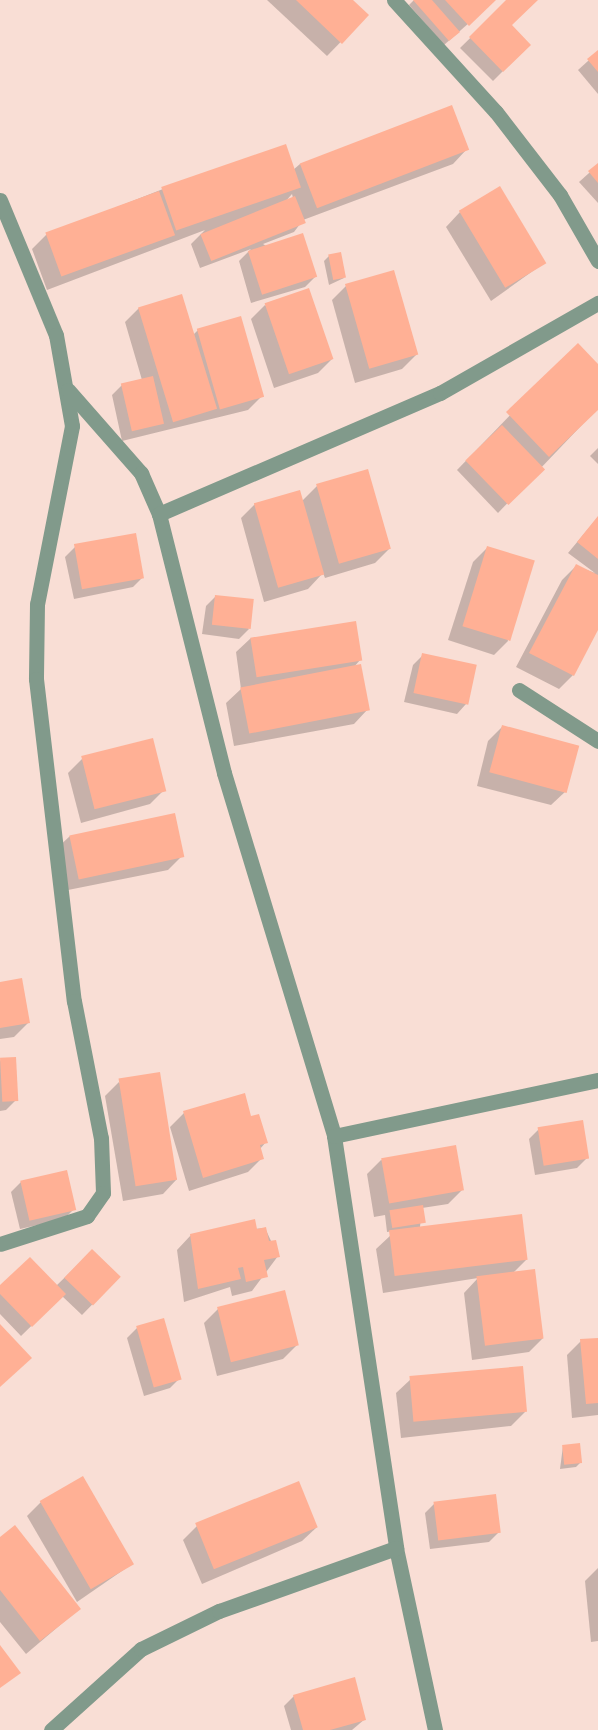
<!DOCTYPE html>
<style>
body{margin:0}
#map{position:relative;width:598px;height:1730px;overflow:hidden;background:#f9ded5;font-family:"Golos Text",sans-serif}
div>[style]{position:absolute}
.shadow>*{inset:0;background:#0003}
.building>*{inset:0;background:#ffb095;transform-origin:0 0}
.minor>*{height:15px;margin:-7.5px;padding:0 7.5px;transform-origin:7.5px;border-radius:7.5px;background:#819a8b}
span{translate:-50% -50%;white-space:nowrap;text-align:center;line-height:1.15;-webkit-text-stroke:4.5px #fcefea;paint-order:stroke}
</style>
<div id="map">
<div class="shadow">
<i style="clip-path:polygon(267px 0,350px 0,367px 15px,327px 56px)"></i>
<i style="clip-path:polygon(414px 0,495px 0,444px 45px,409px 5px)"></i>
<i style="clip-path:polygon(509px 0,536px 0,510px 25px,529px 45px,493px 81px,460px 48px)"></i>
<i style="clip-path:polygon(598px 52px,598px 94px,578px 70px)"></i>
<i style="clip-path:polygon(evenodd,467px 149px,453px 164px,303px 220px,294px 232px,263px 244px,315px 277px,305px 287px,251px 303px,239px 261px,251px 249px,200px 268px,191px 244px,205px 230px,47px 290px,32px 249px,46px 235px,163px 189px,293px 170px,300px 164px,467px 149px,292px 194px,293px 198px,285px 202px,292px 194px)"></i>
<i style="clip-path:polygon(598px 165px,598px 203px,579px 182px)"></i>
<i style="clip-path:polygon(460px 212px,544px 263px,491px 301px,446px 227px)"></i>
<i style="clip-path:polygon(329px 256px,344px 278px,329px 285px,324px 261px)"></i>
<i style="clip-path:polygon(346px 286px,416px 355px,402px 369px,355px 383px,332px 300px)"></i>
<i style="clip-path:polygon(265px 305px,332px 359px,318px 373px,274px 388px,251px 319px)"></i>
<i style="clip-path:polygon(139px 308px,193px 335px,198px 330px,262px 396px,248px 410px,122px 441px,112px 395px,122px 385px,142px 380px,125px 322px)"></i>
<i style="clip-path:polygon(578px 345px,598px 366px,598px 408px,498px 513px,457px 470px)"></i>
<i style="clip-path:polygon(598px 448px,598px 464px,590px 456px)"></i>
<i style="clip-path:polygon(317px 486px,389px 549px,375px 563px,325px 578px,323px 573px,308px 589px,264px 602px,241px 518px,255px 504px,301px 502px)"></i>
<i style="clip-path:polygon(598px 517px,598px 627px,573px 675px,559px 689px,516px 667px,562px 580px,576px 566px,595px 573px,568px 553px)"></i>
<i style="clip-path:polygon(75px 547px,143px 577px,133px 587px,74px 599px,65px 557px)"></i>
<i style="clip-path:polygon(487px 548px,508px 641px,494px 655px,448px 640px,473px 562px)"></i>
<i style="clip-path:polygon(216px 596px,249px 629px,239px 639px,202px 634px,206px 606px)"></i>
<i style="clip-path:polygon(251px 638px,360px 660px,354px 667px,368px 709px,354px 724px,234px 746px,226px 703px,241px 689px,236px 652px)"></i>
<i style="clip-path:polygon(423px 655px,466px 704px,457px 714px,404px 702px,413px 665px)"></i>
<i style="clip-path:polygon(502px 727px,578px 746px,566px 791px,551px 805px,477px 786px,488px 741px)"></i>
<i style="clip-path:polygon(82px 759px,164px 790px,150px 804px,81px 823px,68px 773px)"></i>
<i style="clip-path:polygon(70px 836px,182px 856px,168px 870px,63px 891px,55px 850px)"></i>
<i style="clip-path:polygon(0 983px,28px 1023px,14px 1037px,0 1039px)"></i>
<i style="clip-path:polygon(0 1059px,16px 1100px,6px 1110px,0 1111px)"></i>
<i style="clip-path:polygon(119px 1082px,177px 1179px,163px 1194px,123px 1201px,105px 1096px)"></i>
<i style="clip-path:polygon(184px 1113px,250px 1118px,266px 1142px,260px 1149px,262px 1158px,248px 1172px,189px 1191px,170px 1127px)"></i>
<i style="clip-path:polygon(539px 1129px,587px 1158px,577px 1168px,535px 1175px,529px 1139px)"></i>
<i style="clip-path:polygon(381px 1160px,462px 1190px,448px 1204px,422px 1208px,420px 1227px,387px 1232px,385px 1215px,374px 1217px,367px 1174px)"></i>
<i style="clip-path:polygon(21px 1182px,74px 1209px,64px 1219px,20px 1229px,11px 1192px)"></i>
<i style="clip-path:polygon(265px 1228px,278px 1256px,252px 1291px,232px 1296px,230px 1287px,184px 1302px,177px 1250px,191px 1235px)"></i>
<i style="clip-path:polygon(391px 1235px,527px 1259px,512px 1274px,543px 1338px,529px 1352px,472px 1360px,464px 1293px,478px 1278px,383px 1293px,376px 1249px)"></i>
<i style="clip-path:polygon(92px 1251px,119px 1277px,82px 1315px,62px 1296px,21px 1336px,0 1314px,0 1287px,56px 1286px)"></i>
<i style="clip-path:polygon(218px 1309px,297px 1345px,283px 1359px,217px 1376px,204px 1323px)"></i>
<i style="clip-path:polygon(137px 1328px,180px 1378px,170px 1388px,144px 1396px,127px 1338px)"></i>
<i style="clip-path:polygon(598px 1339px,598px 1415px,572px 1418px,567px 1355px,581px 1341px)"></i>
<i style="clip-path:polygon(411px 1379px,525px 1412px,511px 1426px,401px 1438px,396px 1393px)"></i>
<i style="clip-path:polygon(563px 1446px,581px 1462px,576px 1467px,560px 1469px)"></i>
<i style="clip-path:polygon(41px 1502px,132px 1564px,77px 1602px,27px 1516px)"></i>
<i style="clip-path:polygon(435px 1503px,499px 1532px,489px 1542px,430px 1549px,425px 1513px)"></i>
<i style="clip-path:polygon(197px 1526px,317px 1527px,302px 1541px,202px 1584px,183px 1540px)"></i>
<i style="clip-path:polygon(0 1539px,79px 1609px,26px 1654px,0 1622px)"></i>
<i style="clip-path:polygon(598px 1568px,598px 1641px,591px 1642px,585px 1581px)"></i>
<i style="clip-path:polygon(294px 1696px,365px 1719px,352px 1730px,291px 1730px,284px 1706px)"></i>
</div>
<div class="building">
<i style="clip-path:polygon(296px 0,353px 0,369px 15px,342px 44px)"></i>
<i style="clip-path:polygon(413px 0,432px 0,460px 32px,449px 41px)"></i>
<i style="clip-path:polygon(445px 0,496px 0,469px 26px)"></i>
<i style="clip-path:polygon(506px 0,538px 0,512px 25px,531px 45px,503px 72px,469px 37px)"></i>
<i style="clip-path:polygon(598px 50px,598px 72px,587px 59px)"></i>
<i style="left:452px;top:105px;width:48px;height:163px;rotate:69deg"></i>
<i style="left:286px;top:144px;width:46px;height:132px;rotate:71deg"></i>
<i style="clip-path:polygon(598px 163px,598px 183px,588px 171px)"></i>
<i style="left:500px;top:186px;width:90px;height:48px;rotate:59deg"></i>
<i style="left:159px;top:191px;width:47px;height:121px;rotate:70deg"></i>
<i style="left:295px;top:196px;width:29px;height:102px;rotate:68deg"></i>
<i style="left:303px;top:233px;width:46px;height:58px;rotate:72deg"></i>
<i style="left:341px;top:252px;width:26px;height:13px;rotate:79deg"></i>
<i style="left:394px;top:270px;width:88px;height:51px;rotate:74deg"></i>
<i style="left:309px;top:288px;width:75px;height:47px;rotate:71deg"></i>
<i style="left:182px;top:294px;width:120px;height:46px;rotate:73deg"></i>
<i style="left:241px;top:316px;width:84px;height:46px;rotate:74deg"></i>
<i style="clip-path:polygon(578px 343px,598px 364px,598px 410px,549px 457px,506px 412px)"></i>
<i style="left:153px;top:376px;width:49px;height:33px;rotate:77deg"></i>
<i style="left:502px;top:425px;width:62px;height:51px;rotate:46deg"></i>
<i style="left:368px;top:469px;width:83px;height:54px;rotate:74deg"></i>
<i style="left:300px;top:490px;width:88px;height:48px;rotate:74deg"></i>
<i style="clip-path:polygon(598px 516px,598px 559px,577px 542px)"></i>
<i style="left:136px;top:533px;width:46px;height:63px;rotate:80deg"></i>
<i style="left:487px;top:546px;width:50px;height:84px;rotate:17deg"></i>
<i style="clip-path:polygon(576px 564px,598px 575px,598px 630px,574px 676px,529px 653px)"></i>
<i style="left:215px;top:595px;width:39px;height:30px;rotate:6deg"></i>
<i style="left:356px;top:621px;width:40px;height:107px;rotate:81deg"></i>
<i style="left:422px;top:653px;width:56px;height:41px;rotate:12deg"></i>
<i style="left:361px;top:664px;width:47px;height:123px;rotate:79deg"></i>
<i style="left:502px;top:725px;width:80px;height:49px;rotate:15deg"></i>
<i style="left:153px;top:738px;width:55px;height:74px;rotate:76deg"></i>
<i style="left:175px;top:813px;width:45px;height:108px;rotate:78deg"></i>
<i style="clip-path:polygon(22px 978px,30px 1023px,0 1028px,0 982px)"></i>
<i style="left:16px;top:1057px;width:44px;height:16px;rotate:87deg"></i>
<i style="left:160px;top:1072px;width:109px;height:42px;rotate:81deg"></i>
<i style="clip-path:polygon(245px 1093px,251px 1116px,259px 1114px,268px 1143px,260px 1145px,264px 1159px,203px 1178px,183px 1111px)"></i>
<i style="left:583px;top:1120px;width:39px;height:46px;rotate:81deg"></i>
<i style="left:456px;top:1145px;width:46px;height:76px;rotate:80deg"></i>
<i style="left:67px;top:1170px;width:41px;height:48px;rotate:77deg"></i>
<i style="left:423px;top:1205px;width:18px;height:34px;rotate:81deg"></i>
<i style="left:522px;top:1214px;width:46px;height:134px;rotate:83deg"></i>
<i style="clip-path:polygon(255px 1219px,257px 1229px,266px 1227px,269px 1241px,276px 1240px,280px 1257px,264px 1260px,268px 1277px,246px 1282px,243px 1267px,238px 1268px,241px 1279px,198px 1289px,190px 1234px)"></i>
<i style="left:92px;top:1249px;width:40px;height:40px;rotate:44deg"></i>
<i style="clip-path:polygon(30px 1257px,66px 1294px,32px 1327px,0 1294px,0 1285px)"></i>
<i style="left:535px;top:1269px;width:70px;height:59px;rotate:83deg"></i>
<i style="left:285px;top:1290px;width:57px;height:70px;rotate:76deg"></i>
<i style="left:164px;top:1318px;width:64px;height:29px;rotate:74deg"></i>
<i style="clip-path:polygon(0 1324px,32px 1358px,0 1387px)"></i>
<i style="clip-path:polygon(598px 1338px,598px 1403px,586px 1404px,580px 1339px)"></i>
<i style="left:523px;top:1366px;width:46px;height:114px;rotate:85deg"></i>
<i style="left:580px;top:1443px;width:20px;height:18px;rotate:84deg"></i>
<i style="left:83px;top:1476px;width:102px;height:50px;rotate:60deg"></i>
<i style="left:299px;top:1481px;width:50px;height:112px;rotate:68deg"></i>
<i style="left:496px;top:1494px;width:39px;height:63px;rotate:83deg"></i>
<i style="clip-path:polygon(15px 1525px,81px 1609px,40px 1641px,0 1590px,0 1537px)"></i>
<i style="clip-path:polygon(0 1645px,21px 1673px,0 1688px)"></i>
<i style="clip-path:polygon(355px 1677px,366px 1720px,330px 1730px,303px 1730px,293px 1695px)"></i>
</div>
<div class="minor">
<i style="left:394px;top:0;width:151px;rotate:47.7deg"></i>
<i style="left:496px;top:112px;width:105px;rotate:52.4deg"></i>
<i style="left:560px;top:195px;width:76px;rotate:60.1deg"></i>
<i style="left:0;top:200px;width:146px;rotate:67.5deg"></i>
<i style="left:56px;top:335px;width:92px;rotate:80deg"></i>
<i style="left:72px;top:426px;width:181px;rotate:101.1deg"></i>
<i style="left:37px;top:604px;width:75px;rotate:90.8deg"></i>
<i style="left:36px;top:679px;width:324px;rotate:83.3deg"></i>
<i style="left:74px;top:1001px;width:140px;rotate:78.9deg"></i>
<i style="left:101px;top:1138px;width:55px;rotate:87.9deg"></i>
<i style="left:103px;top:1193px;width:28px;rotate:125deg"></i>
<i style="left:87px;top:1216px;width:91px;rotate:162.2deg"></i>
<i style="left:68px;top:390px;width:111px;rotate:48.7deg"></i>
<i style="left:141px;top:473px;width:45px;rotate:66.3deg"></i>
<i style="left:159px;top:514px;width:267px;rotate:75.9deg"></i>
<i style="left:224px;top:773px;width:379px;rotate:73.1deg"></i>
<i style="left:334px;top:1136px;width:417px;rotate:81.4deg"></i>
<i style="left:396px;top:1548px;width:186px;rotate:77.9deg"></i>
<i style="left:159px;top:514px;width:306px;rotate:-23.3deg"></i>
<i style="left:440px;top:393px;width:182px;rotate:-29.7deg"></i>
<i style="left:519px;top:690px;width:94px;rotate:32.8deg"></i>
<i style="left:334px;top:1136px;width:270px;rotate:-12deg"></i>
<i style="left:51px;top:1730px;width:121px;rotate:-42deg"></i>
<i style="left:141px;top:1649px;width:87px;rotate:-26deg"></i>
<i style="left:219px;top:1611px;width:188px;rotate:-19.6deg"></i>
</div>
</div>
